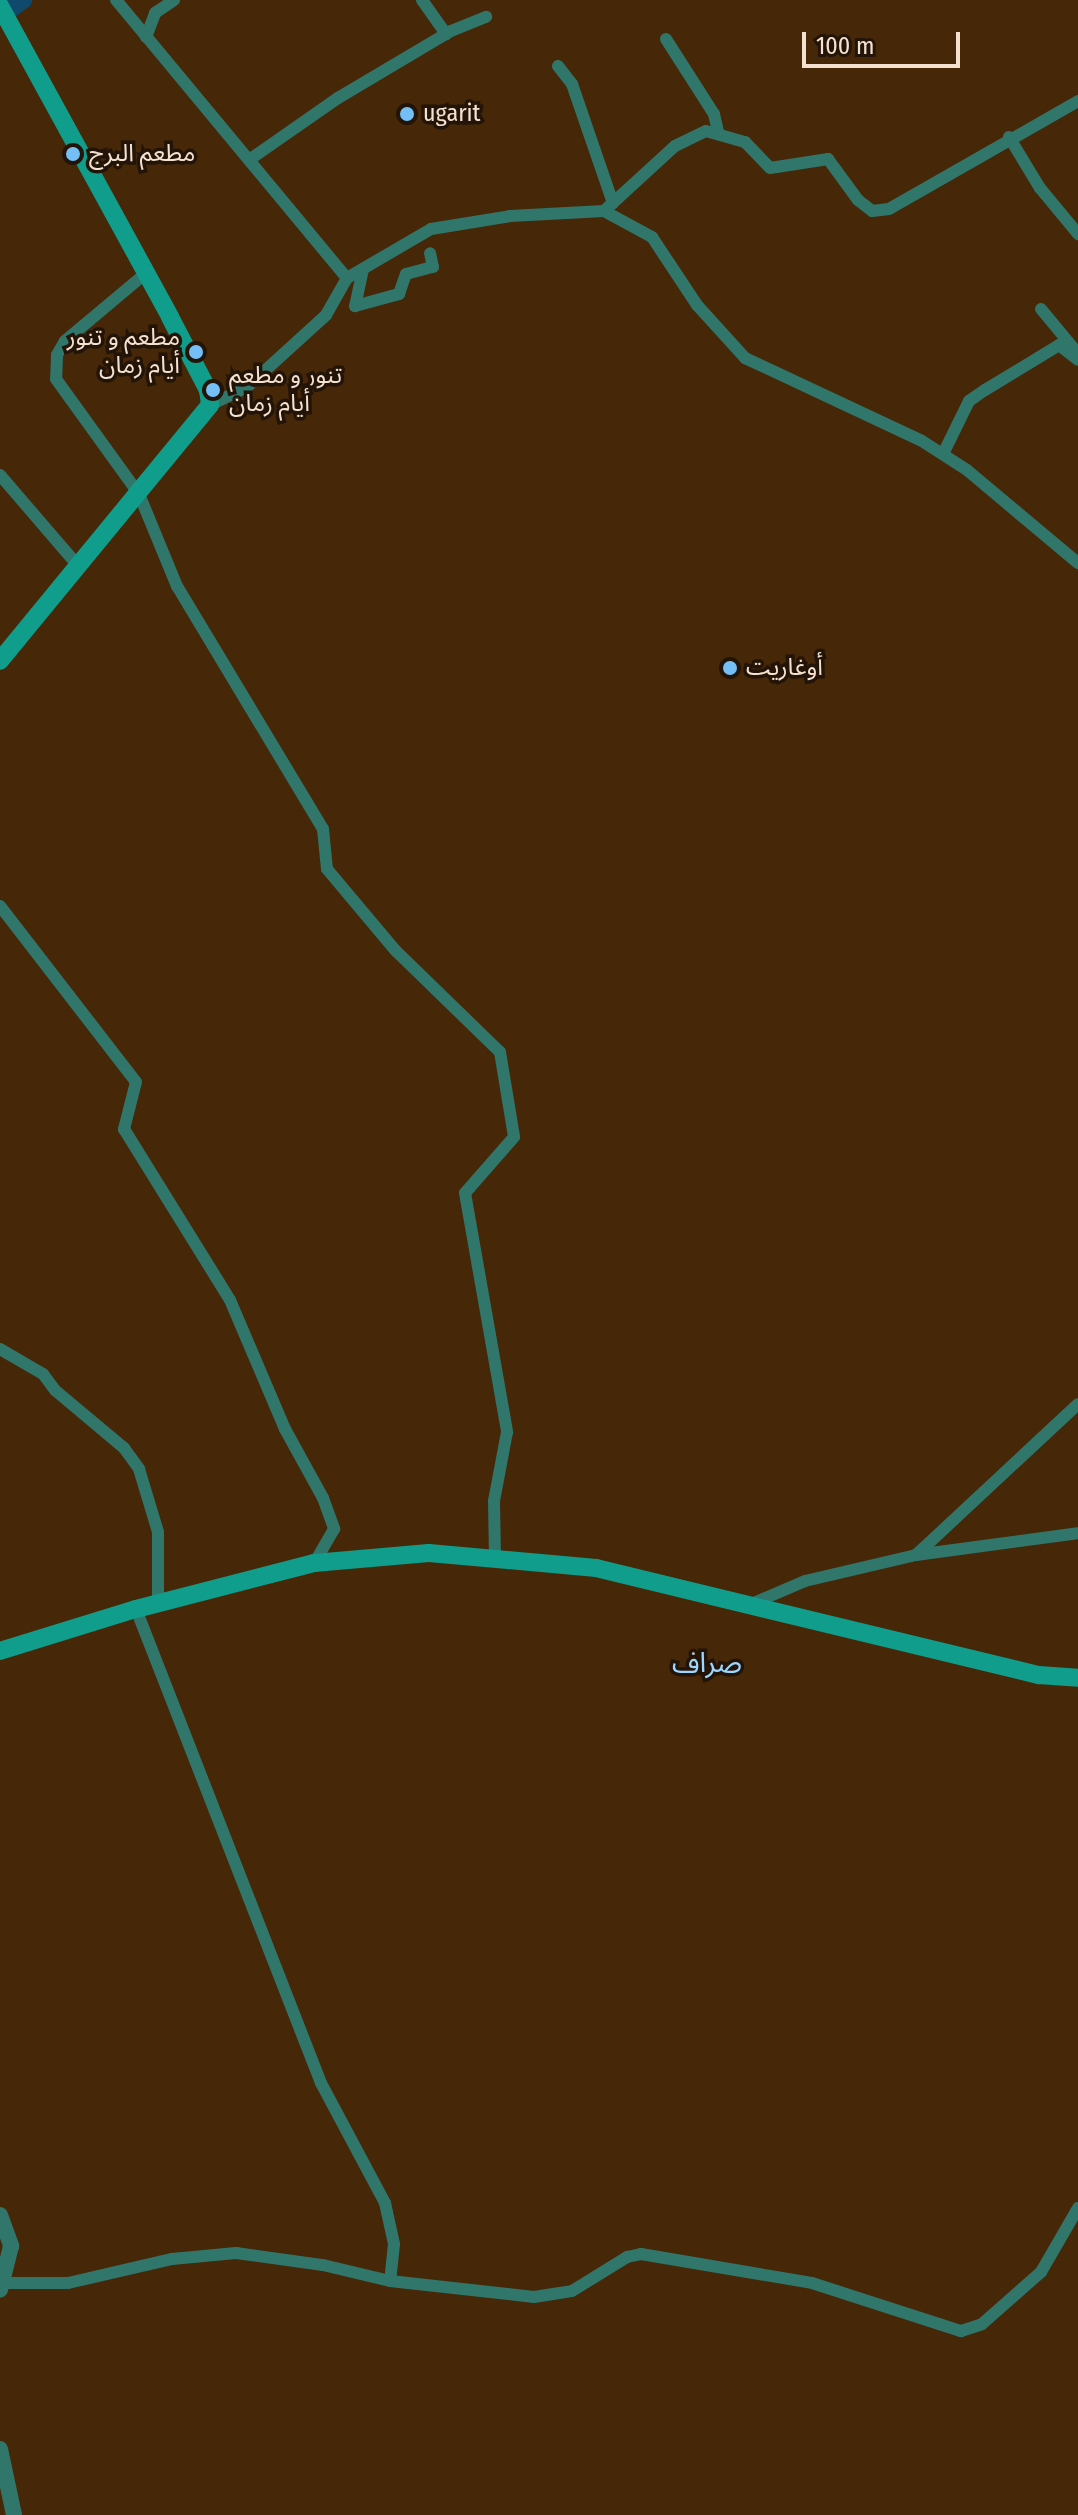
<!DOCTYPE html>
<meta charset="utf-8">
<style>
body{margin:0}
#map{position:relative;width:1078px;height:2515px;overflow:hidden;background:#462708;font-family:"Fira Sans Condensed","Noto Sans Arabic",sans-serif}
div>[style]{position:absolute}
.river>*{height:18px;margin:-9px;padding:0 9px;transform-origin:9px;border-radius:9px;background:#0f496c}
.minor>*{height:12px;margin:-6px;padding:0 6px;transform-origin:6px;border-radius:6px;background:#30766b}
.tertiary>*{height:16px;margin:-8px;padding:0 8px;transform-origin:8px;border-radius:8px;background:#30766b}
.secondary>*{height:18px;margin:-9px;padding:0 9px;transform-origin:9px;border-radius:9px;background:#109d8b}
.dots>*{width:22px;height:22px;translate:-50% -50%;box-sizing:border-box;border:4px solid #221408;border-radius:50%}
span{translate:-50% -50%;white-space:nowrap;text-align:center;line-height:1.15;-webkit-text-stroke:7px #221408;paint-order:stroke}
.poi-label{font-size:24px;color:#f5e1d0}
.left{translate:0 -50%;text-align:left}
.right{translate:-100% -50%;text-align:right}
.quarter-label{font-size:28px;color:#9fd6fe}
.scale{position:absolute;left:802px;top:32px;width:158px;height:36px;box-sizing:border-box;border:4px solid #f5e1d0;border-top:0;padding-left:10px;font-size:24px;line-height:28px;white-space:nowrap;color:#f5e1d0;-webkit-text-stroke:6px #221408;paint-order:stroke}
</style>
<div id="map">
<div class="river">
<i style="left:12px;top:8px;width:14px;rotate:-36deg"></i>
</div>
<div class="minor">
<i style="left:116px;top:0;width:361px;rotate:50.3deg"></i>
<i style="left:422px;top:0;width:42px;rotate:54.8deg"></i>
<i style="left:146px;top:37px;width:26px;rotate:-69deg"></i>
<i style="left:155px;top:13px;width:23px;rotate:-34deg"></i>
<i style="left:666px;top:39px;width:89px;rotate:57.4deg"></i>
<i style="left:714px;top:114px;width:18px;rotate:77deg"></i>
<i style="left:558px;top:66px;width:23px;rotate:52deg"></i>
<i style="left:572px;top:84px;width:126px;rotate:71deg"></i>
<i style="left:1009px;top:137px;width:60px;rotate:58.7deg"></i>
<i style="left:1040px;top:188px;width:60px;rotate:50.4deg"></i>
<i style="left:249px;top:160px;width:108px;rotate:-34.9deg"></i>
<i style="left:338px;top:98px;width:131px;rotate:-30.7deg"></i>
<i style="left:451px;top:31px;width:38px;rotate:-22deg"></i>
<i style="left:604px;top:211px;width:96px;rotate:-42.5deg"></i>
<i style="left:675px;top:146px;width:34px;rotate:-26deg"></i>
<i style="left:706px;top:131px;width:41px;rotate:15.8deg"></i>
<i style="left:745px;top:142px;width:36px;rotate:46deg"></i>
<i style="left:770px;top:168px;width:59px;rotate:-8.8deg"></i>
<i style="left:828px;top:159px;width:51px;rotate:53.8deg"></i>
<i style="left:858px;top:200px;width:18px;rotate:38deg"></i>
<i style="left:872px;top:211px;width:17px;rotate:-7deg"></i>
<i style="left:889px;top:209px;width:218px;rotate:-29.7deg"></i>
<i style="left:363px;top:269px;width:38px;rotate:102deg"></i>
<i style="left:355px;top:306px;width:46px;rotate:-15.3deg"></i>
<i style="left:399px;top:294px;width:21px;rotate:-71deg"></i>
<i style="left:406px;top:274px;width:28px;rotate:-15deg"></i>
<i style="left:433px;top:267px;width:14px;rotate:-102deg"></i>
<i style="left:146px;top:273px;width:106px;rotate:140deg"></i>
<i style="left:65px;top:341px;width:16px;rotate:120deg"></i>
<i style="left:57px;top:355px;width:24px;rotate:92deg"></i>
<i style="left:56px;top:379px;width:142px;rotate:54.2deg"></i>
<i style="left:139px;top:494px;width:100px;rotate:67.6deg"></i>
<i style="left:177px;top:586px;width:283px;rotate:59deg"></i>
<i style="left:323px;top:829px;width:40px;rotate:84.3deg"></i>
<i style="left:327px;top:869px;width:106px;rotate:50deg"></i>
<i style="left:395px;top:950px;width:146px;rotate:44.2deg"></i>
<i style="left:500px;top:1052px;width:86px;rotate:80.6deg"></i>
<i style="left:514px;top:1137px;width:74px;rotate:131.2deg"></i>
<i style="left:465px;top:1193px;width:243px;rotate:80deg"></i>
<i style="left:507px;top:1432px;width:70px;rotate:100.7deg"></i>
<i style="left:494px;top:1501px;width:55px;rotate:89deg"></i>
<i style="left:1041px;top:309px;width:53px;rotate:50.3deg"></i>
<i style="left:210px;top:405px;width:41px;rotate:-25.9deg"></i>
<i style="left:247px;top:387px;width:107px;rotate:-42.3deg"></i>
<i style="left:326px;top:315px;width:43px;rotate:-60.4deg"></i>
<i style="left:347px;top:278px;width:97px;rotate:-30.3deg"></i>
<i style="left:431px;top:229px;width:80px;rotate:-9.3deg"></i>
<i style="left:510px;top:216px;width:94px;rotate:-3deg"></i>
<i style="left:604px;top:211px;width:55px;rotate:28.4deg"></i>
<i style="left:652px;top:237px;width:82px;rotate:56.5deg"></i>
<i style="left:697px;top:305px;width:72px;rotate:47.8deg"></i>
<i style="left:745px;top:358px;width:195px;rotate:25.1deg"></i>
<i style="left:922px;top:441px;width:54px;rotate:32.8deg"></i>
<i style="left:967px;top:470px;width:145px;rotate:40deg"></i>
<i style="left:943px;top:454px;width:59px;rotate:-63.9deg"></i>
<i style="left:969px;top:401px;width:19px;rotate:-35deg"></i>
<i style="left:985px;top:390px;width:87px;rotate:-31.3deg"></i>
<i style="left:1059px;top:345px;width:24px;rotate:38deg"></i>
<i style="left:0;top:475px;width:121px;rotate:49.3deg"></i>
<i style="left:0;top:906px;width:222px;rotate:52.3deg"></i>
<i style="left:136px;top:1082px;width:49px;rotate:104.3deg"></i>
<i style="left:124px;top:1129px;width:201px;rotate:58.2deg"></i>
<i style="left:230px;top:1300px;width:140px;rotate:66.9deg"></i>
<i style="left:285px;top:1429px;width:79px;rotate:61.2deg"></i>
<i style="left:323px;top:1498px;width:33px;rotate:70deg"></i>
<i style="left:334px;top:1529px;width:39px;rotate:120deg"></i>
<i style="left:0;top:1349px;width:50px;rotate:30.2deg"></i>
<i style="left:43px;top:1374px;width:21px;rotate:53deg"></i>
<i style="left:56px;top:1391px;width:89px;rotate:40deg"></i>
<i style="left:124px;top:1448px;width:26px;rotate:54deg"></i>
<i style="left:139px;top:1469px;width:66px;rotate:73.2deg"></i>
<i style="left:158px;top:1532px;width:71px;rotate:90deg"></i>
<i style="left:916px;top:1555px;width:163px;rotate:-7.7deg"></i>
<i style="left:749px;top:1605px;width:61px;rotate:-23.2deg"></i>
<i style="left:805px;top:1581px;width:114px;rotate:-13.2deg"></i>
<i style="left:916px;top:1555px;width:221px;rotate:-43deg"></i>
<i style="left:136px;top:1609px;width:509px;rotate:68.68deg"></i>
<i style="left:321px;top:2083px;width:136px;rotate:61.9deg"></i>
<i style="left:385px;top:2203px;width:42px;rotate:77.6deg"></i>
<i style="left:394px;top:2244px;width:37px;rotate:96deg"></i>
<i style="left:3px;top:2283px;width:65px"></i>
<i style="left:68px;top:2283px;width:107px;rotate:-13deg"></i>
<i style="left:172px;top:2259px;width:64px;rotate:-5.4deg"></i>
<i style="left:236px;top:2253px;width:88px;rotate:7.9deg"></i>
<i style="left:323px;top:2265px;width:69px;rotate:13.4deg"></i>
<i style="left:390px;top:2281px;width:145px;rotate:6.3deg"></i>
<i style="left:534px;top:2297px;width:38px;rotate:-9deg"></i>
<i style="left:572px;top:2291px;width:65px;rotate:-31.7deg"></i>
<i style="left:627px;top:2257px;width:14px;rotate:-12deg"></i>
<i style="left:641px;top:2254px;width:173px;rotate:9.6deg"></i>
<i style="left:812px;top:2283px;width:157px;rotate:17.9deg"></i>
<i style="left:961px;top:2331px;width:22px;rotate:-18deg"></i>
<i style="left:982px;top:2324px;width:79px;rotate:-41.4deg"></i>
<i style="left:1041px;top:2272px;width:74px;rotate:-60deg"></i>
</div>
<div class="tertiary">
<i style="left:0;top:2215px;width:33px;rotate:70deg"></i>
<i style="left:11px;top:2246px;width:45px;rotate:104deg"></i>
<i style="left:0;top:2449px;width:67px;rotate:78deg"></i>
</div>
<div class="secondary">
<i style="left:0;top:6px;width:354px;rotate:61.3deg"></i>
<i style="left:170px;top:317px;width:82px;rotate:62.5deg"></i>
<i style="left:208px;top:390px;width:15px;rotate:82deg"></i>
<i style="left:210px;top:405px;width:331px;rotate:129.4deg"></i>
<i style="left:0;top:1651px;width:142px;rotate:-17.2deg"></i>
<i style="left:136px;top:1609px;width:184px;rotate:-14.5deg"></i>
<i style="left:314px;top:1563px;width:115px;rotate:-5deg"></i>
<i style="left:429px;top:1553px;width:168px;rotate:5.1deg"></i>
<i style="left:596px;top:1568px;width:456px;rotate:13.6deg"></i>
<i style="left:1039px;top:1675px;width:39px;rotate:4deg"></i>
</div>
<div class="dots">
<i style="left:407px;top:114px;background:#74c0f6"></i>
<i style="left:73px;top:154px;background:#74c0f6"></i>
<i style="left:196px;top:352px;background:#74c0f6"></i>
<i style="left:213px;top:390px;background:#74c0f6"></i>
<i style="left:730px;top:668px;background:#74c0f6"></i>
</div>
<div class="poi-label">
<span class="left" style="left:423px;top:114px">ugarit</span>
<span class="left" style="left:89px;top:154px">مطعم البرج</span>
<span class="right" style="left:180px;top:352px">مطعم و تنور<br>أيام زمان</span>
<span class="left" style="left:229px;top:390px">تنور و مطعم<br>أيام زمان</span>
<span class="left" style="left:746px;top:668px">أوغاريت</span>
</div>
<div class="quarter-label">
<span style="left:707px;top:1663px">صراف</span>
</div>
<div class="scale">100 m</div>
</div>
